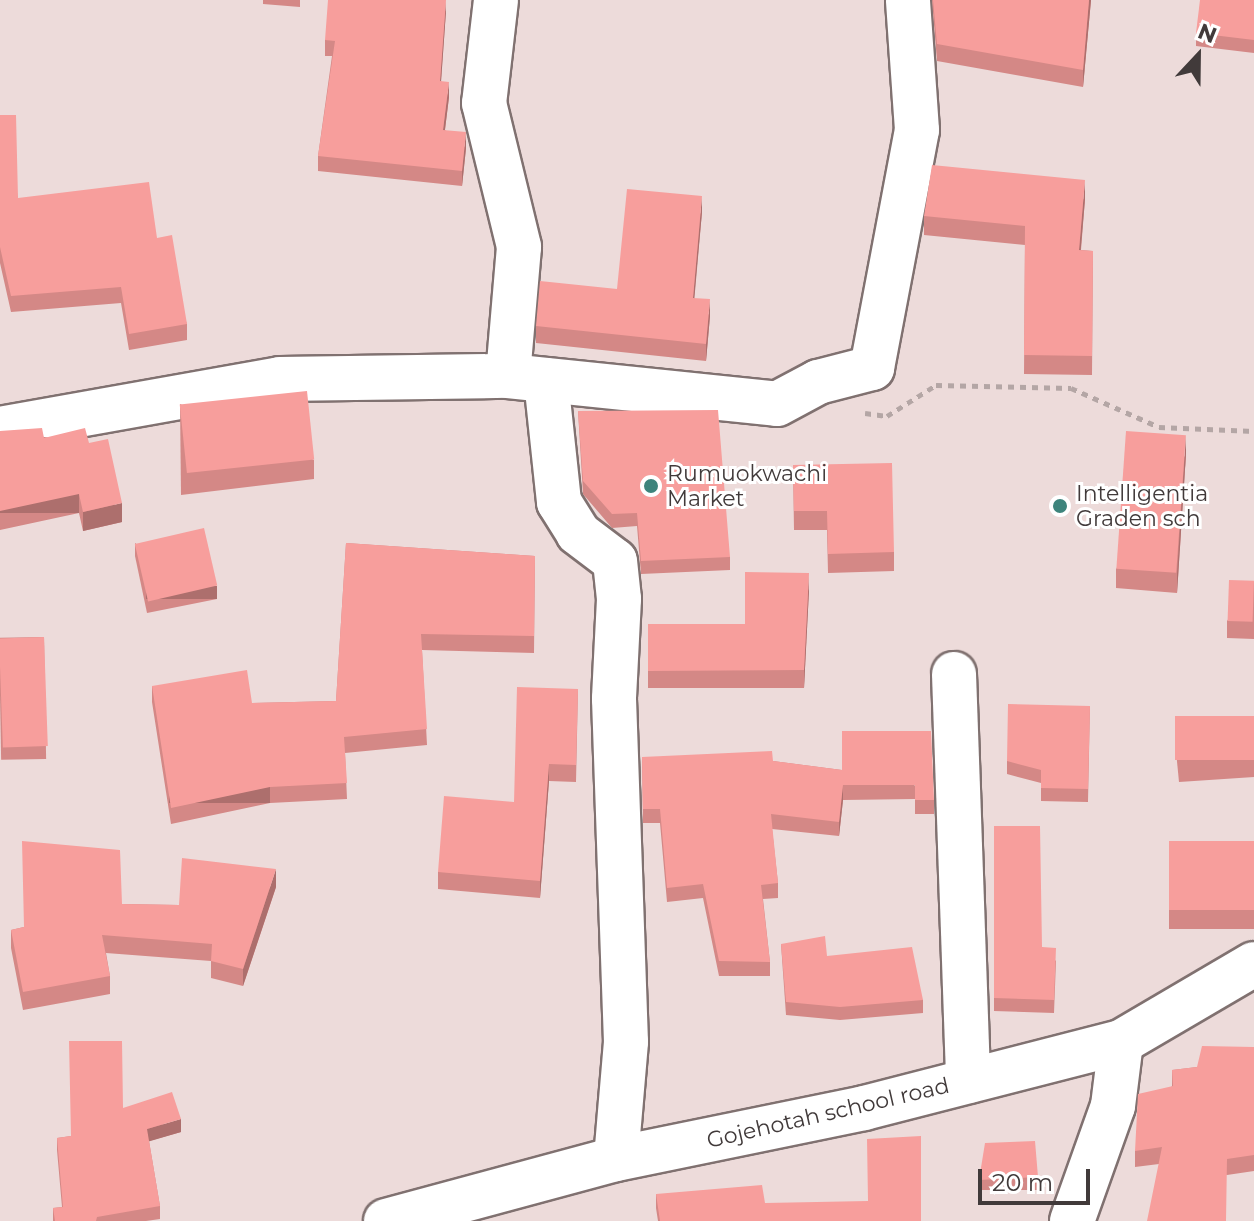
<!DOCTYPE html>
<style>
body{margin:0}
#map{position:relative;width:1254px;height:1221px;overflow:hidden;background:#eddbda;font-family:Montserrat,sans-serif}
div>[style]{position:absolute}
.path>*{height:5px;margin-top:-2.5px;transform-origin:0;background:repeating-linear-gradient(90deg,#b4a6a5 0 6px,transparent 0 12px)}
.roads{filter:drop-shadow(2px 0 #807170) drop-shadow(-2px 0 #807170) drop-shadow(0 2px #807170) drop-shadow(0 -2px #807170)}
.minor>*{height:44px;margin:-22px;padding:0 22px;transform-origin:22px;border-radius:22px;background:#fff}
.wall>*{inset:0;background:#d48886;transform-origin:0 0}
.shaded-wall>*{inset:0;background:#ad6f6d;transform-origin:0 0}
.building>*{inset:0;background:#f79e9c;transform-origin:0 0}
.dots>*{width:22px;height:22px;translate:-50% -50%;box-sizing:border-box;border:4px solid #fff;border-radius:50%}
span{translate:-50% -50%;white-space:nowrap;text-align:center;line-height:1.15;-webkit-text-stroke:6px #fff;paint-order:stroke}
.poi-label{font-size:22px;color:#413a3a}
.left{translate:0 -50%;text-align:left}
.street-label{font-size:22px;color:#413a3a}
.north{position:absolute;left:1158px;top:16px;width:80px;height:80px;-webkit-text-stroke:6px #fff;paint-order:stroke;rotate:22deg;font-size:22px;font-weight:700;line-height:32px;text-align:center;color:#413a3a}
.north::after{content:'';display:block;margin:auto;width:28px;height:36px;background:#413a3a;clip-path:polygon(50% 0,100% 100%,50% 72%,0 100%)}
.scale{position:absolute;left:978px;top:1169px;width:112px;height:36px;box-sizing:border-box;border:4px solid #413a3a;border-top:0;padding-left:10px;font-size:24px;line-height:28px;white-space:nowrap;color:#413a3a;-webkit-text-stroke:6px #fff;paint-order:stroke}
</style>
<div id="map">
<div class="path">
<i style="left:865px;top:413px;width:22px;rotate:8deg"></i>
<i style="left:887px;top:416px;width:58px;rotate:-32.3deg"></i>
<i style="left:936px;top:385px;width:135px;rotate:1.3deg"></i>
<i style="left:1071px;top:388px;width:96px;rotate:23.9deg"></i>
<i style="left:1159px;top:427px;width:95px;rotate:2.4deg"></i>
</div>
<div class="roads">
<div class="minor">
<i style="left:496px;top:0;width:104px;rotate:96.6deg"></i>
<i style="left:484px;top:103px;width:148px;rotate:76.3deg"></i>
<i style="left:519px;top:247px;width:129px;rotate:94.9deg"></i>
<i style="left:546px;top:380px;width:123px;rotate:83.9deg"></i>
<i style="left:559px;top:502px;width:36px;rotate:58deg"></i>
<i style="left:578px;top:533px;width:46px;rotate:37.1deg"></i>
<i style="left:615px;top:561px;width:38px;rotate:84deg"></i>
<i style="left:619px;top:599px;width:100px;rotate:92.9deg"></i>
<i style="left:614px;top:699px;width:343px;rotate:88deg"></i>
<i style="left:626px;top:1042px;width:117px;rotate:94.9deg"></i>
<i style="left:0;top:429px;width:284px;rotate:-10.1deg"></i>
<i style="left:280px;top:379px;width:228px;rotate:-0.8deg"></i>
<i style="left:508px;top:376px;width:270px;rotate:5.9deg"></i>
<i style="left:777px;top:404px;width:47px;rotate:-28.2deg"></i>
<i style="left:818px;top:382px;width:56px;rotate:-14.5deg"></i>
<i style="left:872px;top:368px;width:242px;rotate:-79.3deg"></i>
<i style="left:917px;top:130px;width:130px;rotate:-94deg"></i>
<i style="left:954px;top:674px;width:407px;rotate:88deg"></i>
<i style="left:386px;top:1221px;width:238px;rotate:-15.1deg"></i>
<i style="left:616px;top:1159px;width:253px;rotate:-11.6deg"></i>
<i style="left:864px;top:1108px;width:265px;rotate:-14.4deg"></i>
<i style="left:1121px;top:1042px;width:154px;rotate:-30.4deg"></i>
<i style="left:1072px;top:1221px;width:122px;rotate:-70.4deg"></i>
<i style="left:1113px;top:1106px;width:64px;rotate:-82.9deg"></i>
</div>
</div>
<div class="wall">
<i style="clip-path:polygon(263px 0,300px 0,300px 7px,263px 4px)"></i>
<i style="clip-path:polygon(932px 0,1091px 0,1083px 87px,937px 61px)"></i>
<i style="clip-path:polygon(1254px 0,1254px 53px,1196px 46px,1196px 33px)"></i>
<i style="clip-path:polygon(446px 11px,441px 81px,449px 97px,445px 130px,466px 148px,462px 186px,318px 171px,318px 156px,332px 56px,325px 56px,325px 40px)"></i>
<i style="clip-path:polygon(0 115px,18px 198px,157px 238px,187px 324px,187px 340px,129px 350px,121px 303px,11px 312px,0 263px)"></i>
<i style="clip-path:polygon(1085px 199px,1081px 250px,1093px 251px,1092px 375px,1024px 374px,1025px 245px,924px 235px,924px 216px)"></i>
<i style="clip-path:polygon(702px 212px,694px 298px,710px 316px,706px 361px,536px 343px,536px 326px,617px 289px)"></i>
<i style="clip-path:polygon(180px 404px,314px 460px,314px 479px,181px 495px)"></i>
<i style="clip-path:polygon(578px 411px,730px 557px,730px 570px,641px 574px,637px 526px,612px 528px,583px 494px)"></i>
<i style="clip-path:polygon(0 431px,89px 443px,122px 522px,83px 531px,79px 513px,0 530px)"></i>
<i style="clip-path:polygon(1186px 454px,1177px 593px,1116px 588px,1116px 569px)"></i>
<i style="clip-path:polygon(793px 465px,894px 552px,894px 571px,828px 573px,827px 530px,794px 530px)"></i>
<i style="clip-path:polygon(135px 543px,217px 599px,147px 613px,135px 556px)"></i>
<i style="clip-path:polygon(346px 543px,535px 556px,534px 653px,422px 650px,427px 745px,345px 753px,347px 799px,270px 803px,171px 824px,152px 702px,152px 686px,252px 703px,336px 701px)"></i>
<i style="clip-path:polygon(1254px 581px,1254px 639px,1227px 638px,1227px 621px)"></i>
<i style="clip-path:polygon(809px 590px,804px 688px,648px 688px,648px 624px,745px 624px)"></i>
<i style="left:44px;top:637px;width:122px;height:45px;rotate:89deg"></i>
<i style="clip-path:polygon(578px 689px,576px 782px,549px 781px,540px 898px,438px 889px,438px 872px,514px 802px)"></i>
<i style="clip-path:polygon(1090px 706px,1088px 802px,1041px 801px,1041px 783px,1007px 774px,1007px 761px)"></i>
<i style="clip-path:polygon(1254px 716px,1254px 777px,1179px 782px,1175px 741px,1175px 724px)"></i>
<i style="clip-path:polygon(842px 731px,934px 800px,934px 814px,915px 814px,915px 799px,843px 800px,839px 836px,772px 829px,778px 883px,778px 898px,763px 899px,770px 962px,770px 976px,719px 976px,703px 898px,667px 902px,660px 823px,643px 823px,642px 757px,773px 761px,842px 770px)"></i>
<i style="clip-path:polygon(994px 826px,1042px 947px,1056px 961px,1054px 1013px,994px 1011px)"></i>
<i style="left:1254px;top:841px;width:88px;height:85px;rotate:90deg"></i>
<i style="clip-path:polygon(276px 887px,243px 986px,211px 978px,211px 961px,106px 953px,110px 976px,110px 994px,23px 1010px,11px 948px,11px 930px,122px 904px,179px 905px)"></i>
<i style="clip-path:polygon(781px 944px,827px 956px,923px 1000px,923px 1013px,840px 1020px,786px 1015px)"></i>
<i style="clip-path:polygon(1254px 1047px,1254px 1171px,1227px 1175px,1159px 1164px,1135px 1167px,1135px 1151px,1172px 1086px,1172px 1070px,1197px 1067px)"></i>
<i style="clip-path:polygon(123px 1108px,181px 1132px,149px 1141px,160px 1206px,160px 1219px,146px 1221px,53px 1221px,53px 1208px,62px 1207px,57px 1150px,57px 1138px,71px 1136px)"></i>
<i style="left:1038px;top:1177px;width:13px;height:59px;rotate:90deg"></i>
<i style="clip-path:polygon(656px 1194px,765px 1203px,921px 1221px,658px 1221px,656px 1208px)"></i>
</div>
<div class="shaded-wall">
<i style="clip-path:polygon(446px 0,446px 11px,440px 96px,440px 81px)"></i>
<i style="clip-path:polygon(1089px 0,1091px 0,1083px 87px,1083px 70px)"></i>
<i style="clip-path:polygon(449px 82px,449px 97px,443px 145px,443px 130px)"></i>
<i style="clip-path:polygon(466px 132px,466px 148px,462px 186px,462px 171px)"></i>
<i style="clip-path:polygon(1085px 180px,1085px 199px,1079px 269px,1079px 250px)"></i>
<i style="clip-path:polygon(702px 196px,702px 212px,693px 314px,693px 298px)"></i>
<i style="clip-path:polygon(710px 299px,710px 316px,706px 361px,706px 344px)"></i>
<i style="clip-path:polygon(1186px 435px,1186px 454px,1177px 593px,1177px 574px)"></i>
<i style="left:79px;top:494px;width:19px;height:81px;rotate:90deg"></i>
<i style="clip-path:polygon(122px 503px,122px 522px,83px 531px,83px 512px)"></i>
<i style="clip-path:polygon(809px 573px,809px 590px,804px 688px,804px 670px)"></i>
<i style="left:217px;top:586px;width:13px;height:71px;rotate:90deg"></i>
<i style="clip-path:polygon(549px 764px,549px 781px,540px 898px,540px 881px)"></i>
<i style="clip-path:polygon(843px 785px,843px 800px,839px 836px,839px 822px)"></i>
<i style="left:270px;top:787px;width:16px;height:101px;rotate:90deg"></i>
<i style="clip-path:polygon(276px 869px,276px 887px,243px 986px,243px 969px)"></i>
<i style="clip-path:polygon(181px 1119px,181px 1132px,147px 1142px,147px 1129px)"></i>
</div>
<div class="building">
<i style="clip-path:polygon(328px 0,446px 0,440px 81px,449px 82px,443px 130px,466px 132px,462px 171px,318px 156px,335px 41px,325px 40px)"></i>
<i style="clip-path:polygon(933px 0,1089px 0,1083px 70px,937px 44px)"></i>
<i style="clip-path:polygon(1200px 0,1254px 0,1254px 40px,1196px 33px)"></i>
<i style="clip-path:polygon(0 115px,16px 115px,18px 198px,149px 182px,157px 238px,172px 235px,187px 324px,129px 334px,121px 287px,11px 296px,0 247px)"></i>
<i style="clip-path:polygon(932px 165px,1085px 180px,1079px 250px,1093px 251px,1092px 356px,1024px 355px,1025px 226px,924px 216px)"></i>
<i style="clip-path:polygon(627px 189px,702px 196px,693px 298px,710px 299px,706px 344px,536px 326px,540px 281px,617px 289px)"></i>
<i style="left:307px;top:391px;width:69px;height:128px;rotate:84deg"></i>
<i style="clip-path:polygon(718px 410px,730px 557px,641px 561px,637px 513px,612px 514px,583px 481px,578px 411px)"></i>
<i style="clip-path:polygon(42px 428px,44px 438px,85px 428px,89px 443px,108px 439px,122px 503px,83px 512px,79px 494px,0 511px,0 431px)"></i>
<i style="left:1126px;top:431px;width:60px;height:138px;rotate:4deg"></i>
<i style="clip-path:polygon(892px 463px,894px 552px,828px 554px,827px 511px,794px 511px,793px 465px)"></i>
<i style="left:204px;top:528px;width:59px;height:71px;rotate:77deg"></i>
<i style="clip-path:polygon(346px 543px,535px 556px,534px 636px,421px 634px,427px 729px,344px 737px,347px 783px,270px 787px,171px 808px,152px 686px,247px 670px,252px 703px,336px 701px)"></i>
<i style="clip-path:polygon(745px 572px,809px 573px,804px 670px,648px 671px,648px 624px,745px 624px)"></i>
<i style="left:1229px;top:580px;width:25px;height:41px;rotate:2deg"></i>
<i style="left:44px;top:637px;width:109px;height:45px;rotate:88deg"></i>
<i style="clip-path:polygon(517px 687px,578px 689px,576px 765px,549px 764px,540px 881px,438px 872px,444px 796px,514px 802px)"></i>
<i style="clip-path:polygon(1008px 704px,1090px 706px,1088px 789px,1041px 788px,1041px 770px,1007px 761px)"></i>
<i style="left:1254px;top:716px;width:44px;height:79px;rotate:90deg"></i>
<i style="clip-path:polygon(842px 731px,931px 731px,934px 800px,915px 800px,915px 785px,843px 785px,839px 822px,771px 814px,778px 883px,761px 885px,770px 962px,719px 961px,703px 884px,667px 888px,660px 809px,643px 809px,642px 757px,772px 751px,773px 761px,842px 770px)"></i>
<i style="clip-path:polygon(994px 826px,1040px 826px,1042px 947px,1056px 948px,1054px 1000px,994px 998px)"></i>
<i style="clip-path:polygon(22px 841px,120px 850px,122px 904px,179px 905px,182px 858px,276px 869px,243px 969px,211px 961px,212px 944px,102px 935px,110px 976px,23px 992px,11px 930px,24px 927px)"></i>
<i style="left:1254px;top:841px;width:69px;height:85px;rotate:90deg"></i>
<i style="clip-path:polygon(825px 936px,827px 956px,912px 947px,923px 1000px,840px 1007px,786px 1002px,781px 944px)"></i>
<i style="clip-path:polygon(69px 1041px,122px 1041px,123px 1108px,172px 1092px,181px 1119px,147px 1129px,160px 1206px,97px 1217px,96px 1221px,55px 1221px,53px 1208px,63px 1207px,57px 1138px,71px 1136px)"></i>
<i style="clip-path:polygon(1202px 1046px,1254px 1047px,1254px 1155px,1227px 1159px,1226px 1221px,1147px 1221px,1162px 1147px,1135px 1151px,1138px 1094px,1173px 1086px,1172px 1070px,1197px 1067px)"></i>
<i style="clip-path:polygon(921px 1136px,921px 1221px,660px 1221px,656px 1194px,762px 1185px,765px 1203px,868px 1201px,867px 1139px)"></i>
<i style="clip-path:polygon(1035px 1141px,1038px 1177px,979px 1180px,985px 1143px)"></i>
</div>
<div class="dots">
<i style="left:651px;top:486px;background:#3d847c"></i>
<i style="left:1060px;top:506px;background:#3d847c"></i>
</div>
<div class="poi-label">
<span class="left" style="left:667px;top:486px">Rumuokwachi<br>Market</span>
<span class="left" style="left:1076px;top:506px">Intelligentia<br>Graden sch</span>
</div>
<div class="street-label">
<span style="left:828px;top:1113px;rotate:-13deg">Gojehotah school road</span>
</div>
<div class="north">N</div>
<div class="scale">20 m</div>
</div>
